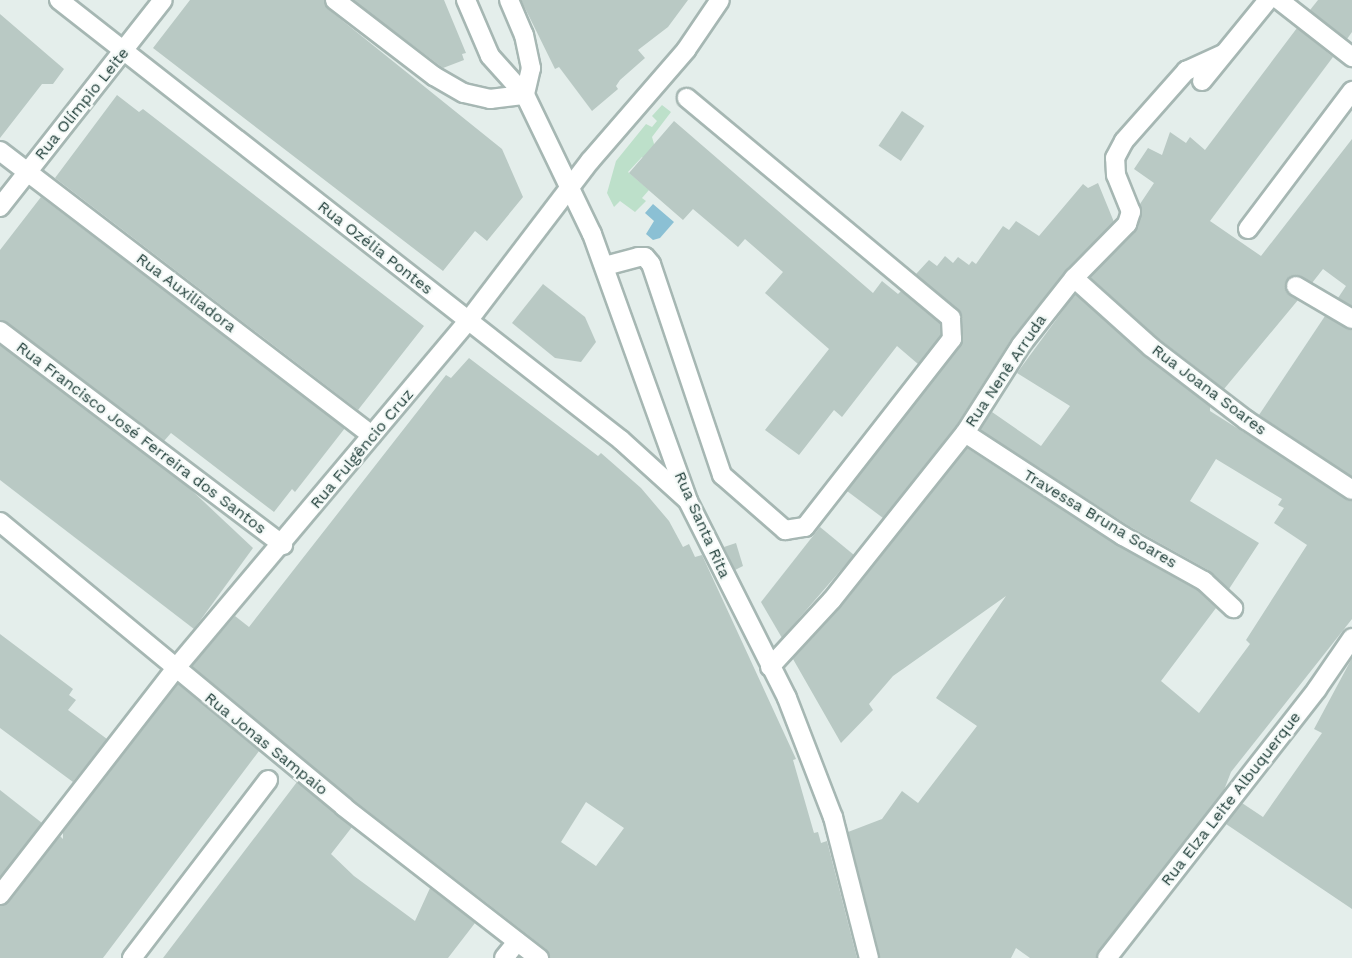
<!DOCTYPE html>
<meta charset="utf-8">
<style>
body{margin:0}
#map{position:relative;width:1352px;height:958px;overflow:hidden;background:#e4eeeb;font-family:"Work Sans",sans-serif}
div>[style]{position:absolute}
.green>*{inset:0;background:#bde0ca}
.water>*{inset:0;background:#8bc0d4}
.building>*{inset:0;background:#b9c9c4;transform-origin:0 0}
.roads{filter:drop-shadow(2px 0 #a6b7b3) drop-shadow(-2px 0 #a6b7b3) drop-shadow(0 2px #a6b7b3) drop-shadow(0 -2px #a6b7b3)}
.minor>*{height:18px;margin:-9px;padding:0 9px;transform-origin:9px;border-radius:9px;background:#fff}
span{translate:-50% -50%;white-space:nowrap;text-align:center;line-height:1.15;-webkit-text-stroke:4.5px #f5faf8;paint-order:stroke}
.street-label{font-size:16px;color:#23413c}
</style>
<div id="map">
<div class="green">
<i style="clip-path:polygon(662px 105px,671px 112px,652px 137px,656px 151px,650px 163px,642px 157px,628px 172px,649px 190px,642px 198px,646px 201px,635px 212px,620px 201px,614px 207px,607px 193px,616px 161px,646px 124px,652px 127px,657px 121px,652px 116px)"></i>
</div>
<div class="water">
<i style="clip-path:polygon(653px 204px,674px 222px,660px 238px,653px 240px,646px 234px,654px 221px,645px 213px)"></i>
</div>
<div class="building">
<i style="clip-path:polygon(190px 0,324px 0,328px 9px,502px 149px,523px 197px,487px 241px,475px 231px,443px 271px,153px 48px)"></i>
<i style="clip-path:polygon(353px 0,444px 0,466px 53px,462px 54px,464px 60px,443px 68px)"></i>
<i style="clip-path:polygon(521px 0,688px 0,668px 27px,638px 50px,645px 58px,620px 80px,616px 86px,618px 89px,592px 111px,559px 67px,555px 69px)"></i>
<i style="clip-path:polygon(1318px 0,1352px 0,1352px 32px,1347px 39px,1310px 10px)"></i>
<i style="clip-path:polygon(0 14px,64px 69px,53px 84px,42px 84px,0 138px)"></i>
<i style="clip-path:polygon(1297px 28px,1333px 57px,1210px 221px,1261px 256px,1352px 139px,1352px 306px,1338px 298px,1346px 286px,1323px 269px,1312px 283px,1297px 275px,1290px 277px,1286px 291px,1298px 300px,1224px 389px,1158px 338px,1090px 277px,1138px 228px,1140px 204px,1154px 183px,1134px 169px,1148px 148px,1162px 155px,1170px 132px,1186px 143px,1190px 137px,1205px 150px)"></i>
<i style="clip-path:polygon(117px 95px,139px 112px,143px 109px,424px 326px,358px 410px,55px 178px)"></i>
<i style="left:902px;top:111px;width:27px;height:42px;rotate:34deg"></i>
<i style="clip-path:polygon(674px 121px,873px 293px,882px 281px,898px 294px,901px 291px,940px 323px,941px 335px,918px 364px,897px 346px,842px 417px,834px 410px,799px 455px,765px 430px,829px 349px,765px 293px,783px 272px,745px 239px,738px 247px,693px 209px,683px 220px,629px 173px)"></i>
<i style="clip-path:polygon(1098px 183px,1114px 222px,1066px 270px,1012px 338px,956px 426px,883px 518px,847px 491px,963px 339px,961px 313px,916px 274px,929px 260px,937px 266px,945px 256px,953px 263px,958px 257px,969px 265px,972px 261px,976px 264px,1003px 226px,1009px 230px,1016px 221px,1039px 236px,1083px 184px,1088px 188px)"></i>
<i style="clip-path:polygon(41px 197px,345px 428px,295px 492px,292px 489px,274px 512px,171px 433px,164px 441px,0 320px,0 250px)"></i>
<i style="clip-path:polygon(543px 284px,585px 317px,596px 342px,581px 362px,555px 358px,512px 323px)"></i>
<i style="clip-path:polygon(1075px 294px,1144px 355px,1210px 406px,1210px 411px,1352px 501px,1352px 619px,1231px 772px,1224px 790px,1096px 958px,1030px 958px,1016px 948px,1011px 958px,880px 958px,848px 832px,882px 819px,902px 791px,918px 803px,977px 726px,936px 698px,1006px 596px,893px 676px,869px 704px,873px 710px,841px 743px,793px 659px,841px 607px,967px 448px,1117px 545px,1197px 590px,1216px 608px,1161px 681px,1199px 713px,1250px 644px,1246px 640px,1307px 545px,1274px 523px,1284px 508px,1278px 505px,1282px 499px,1216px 459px,1190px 501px,1259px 543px,1229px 589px,1210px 571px,1129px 526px,980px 430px,992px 412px,1041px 446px,1070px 406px,1017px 373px)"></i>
<i style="clip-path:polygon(1325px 316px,1352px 330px,1352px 477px,1259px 415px)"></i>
<i style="clip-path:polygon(0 345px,186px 485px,253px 548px,194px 629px,0 480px)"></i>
<i style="clip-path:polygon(evenodd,469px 358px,598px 456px,601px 453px,641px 488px,669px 521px,683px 547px,689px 544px,695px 557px,702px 555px,796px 759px,793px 760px,814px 833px,818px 832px,821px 843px,827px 841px,857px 958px,550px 958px,546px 949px,351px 798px,192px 666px,235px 616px,249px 627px,446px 375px,451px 378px,469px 358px,586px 802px,624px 828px,596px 866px,561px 842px,586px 802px)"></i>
<i style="clip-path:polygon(820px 527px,854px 555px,782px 638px,761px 602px)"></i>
<i style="clip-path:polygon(736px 543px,743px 566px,735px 570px,724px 547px)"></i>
<i style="clip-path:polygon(0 634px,73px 689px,69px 695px,76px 700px,68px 710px,107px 739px,73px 782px,0 728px)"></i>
<i style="clip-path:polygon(1352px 658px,1352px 909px,1226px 824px,1242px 803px,1263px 817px,1322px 733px,1314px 729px)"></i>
<i style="clip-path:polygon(178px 684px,259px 751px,103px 958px,0 958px,0 906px,9px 902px,60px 836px,63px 839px,63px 832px)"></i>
<i style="clip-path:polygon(297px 782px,352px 827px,331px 854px,354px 876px,415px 921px,430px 888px,475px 923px,448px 958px,163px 958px)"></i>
<i style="clip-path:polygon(0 790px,42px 823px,0 877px)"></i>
</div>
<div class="roads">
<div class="minor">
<i style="left:59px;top:0;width:714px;rotate:38.06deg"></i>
<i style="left:621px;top:440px;width:88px;rotate:42.2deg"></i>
<i style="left:335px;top:0;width:125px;rotate:37.5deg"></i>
<i style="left:434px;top:76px;width:34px;rotate:30deg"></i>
<i style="left:464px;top:93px;width:27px;rotate:13deg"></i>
<i style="left:490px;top:99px;width:35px;rotate:-7deg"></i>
<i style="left:466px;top:0;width:61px;rotate:66.8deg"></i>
<i style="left:490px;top:56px;width:52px;rotate:48.1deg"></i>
<i style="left:525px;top:95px;width:154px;rotate:64.3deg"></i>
<i style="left:592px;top:234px;width:284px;rotate:70.2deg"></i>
<i style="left:688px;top:501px;width:220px;rotate:63.3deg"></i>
<i style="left:787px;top:698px;width:128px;rotate:68.9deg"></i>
<i style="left:833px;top:817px;width:146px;rotate:75.7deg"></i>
<i style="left:509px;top:0;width:38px;rotate:67deg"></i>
<i style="left:524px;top:35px;width:34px;rotate:78deg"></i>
<i style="left:531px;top:68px;width:28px;rotate:103deg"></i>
<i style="left:1279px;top:0;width:93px;rotate:38deg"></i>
<i style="left:1202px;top:81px;width:104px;rotate:-50.8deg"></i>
<i style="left:0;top:151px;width:468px;rotate:37.4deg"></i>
<i style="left:0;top:207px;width:263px;rotate:-51.8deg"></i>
<i style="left:1248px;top:229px;width:173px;rotate:-53deg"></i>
<i style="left:605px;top:266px;width:34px;rotate:-15deg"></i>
<i style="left:638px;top:257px;width:7px"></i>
<i style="left:645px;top:257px;width:9px;rotate:49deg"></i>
<i style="left:651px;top:264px;width:223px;rotate:71.4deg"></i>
<i style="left:722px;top:475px;width:84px;rotate:41.1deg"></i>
<i style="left:785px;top:530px;width:20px;rotate:-9deg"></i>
<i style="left:805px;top:527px;width:239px;rotate:-52deg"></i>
<i style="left:952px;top:339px;width:21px;rotate:-93deg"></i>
<i style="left:951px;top:318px;width:344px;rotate:-140.2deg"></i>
<i style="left:1074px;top:278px;width:103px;rotate:41.9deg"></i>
<i style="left:1151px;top:347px;width:120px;rotate:37.5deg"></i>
<i style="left:1246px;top:420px;width:127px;rotate:33.4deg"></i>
<i style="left:1296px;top:286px;width:65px;rotate:30.5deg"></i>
<i style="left:0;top:331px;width:355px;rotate:37.1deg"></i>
<i style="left:965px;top:433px;width:189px;rotate:33.1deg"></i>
<i style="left:1123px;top:536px;width:93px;rotate:29.1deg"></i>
<i style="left:1204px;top:581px;width:40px;rotate:43deg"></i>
<i style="left:0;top:522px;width:447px;rotate:39.6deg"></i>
<i style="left:344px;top:807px;width:247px;rotate:37.8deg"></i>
<i style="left:770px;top:667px;width:91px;rotate:-47.2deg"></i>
<i style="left:832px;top:600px;width:213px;rotate:-51.5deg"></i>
<i style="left:965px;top:433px;width:104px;rotate:-57.5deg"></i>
<i style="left:1021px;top:345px;width:85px;rotate:-51.7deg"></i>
<i style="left:1074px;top:278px;width:76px;rotate:-45.5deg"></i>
<i style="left:1127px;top:224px;width:13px;rotate:-72deg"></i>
<i style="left:1131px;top:212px;width:40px;rotate:-112deg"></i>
<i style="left:1116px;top:175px;width:17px;rotate:-93deg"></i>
<i style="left:1115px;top:158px;width:19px;rotate:-62deg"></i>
<i style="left:1124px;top:141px;width:94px;rotate:-48.5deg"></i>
<i style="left:1186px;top:71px;width:41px;rotate:-24.7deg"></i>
<i style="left:0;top:895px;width:286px;rotate:-52.2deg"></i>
<i style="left:175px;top:669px;width:455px;rotate:-49.9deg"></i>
<i style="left:468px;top:321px;width:201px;rotate:-52.7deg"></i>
<i style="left:590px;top:161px;width:147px;rotate:-49.1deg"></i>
<i style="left:686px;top:50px;width:60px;rotate:-55.8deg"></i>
<i style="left:132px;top:958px;width:224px;rotate:-52.6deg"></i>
<i style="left:504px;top:958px;width:21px;rotate:-51deg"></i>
<i style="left:1107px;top:958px;width:341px;rotate:-52deg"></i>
<i style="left:1317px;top:689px;width:62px;rotate:-55.5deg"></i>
</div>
</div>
<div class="street-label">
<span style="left:82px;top:104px;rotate:-51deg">Rua Olímpio Leite</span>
<span style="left:375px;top:248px;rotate:38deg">Rua Ozélia Pontes</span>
<span style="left:186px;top:293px;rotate:37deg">Rua Auxiliadora</span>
<span style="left:1006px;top:371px;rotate:-56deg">Rua Nenê Arruda</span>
<span style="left:1209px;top:390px;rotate:37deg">Rua Joana Soares</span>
<span style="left:141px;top:438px;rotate:37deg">Rua Francisco José Ferreira dos Santos</span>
<span style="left:362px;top:449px;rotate:-50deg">Rua Fulgêncio Cruz</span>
<span style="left:1100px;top:519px;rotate:31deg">Travessa Bruna Soares</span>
<span style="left:702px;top:525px;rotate:66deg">Rua Santa Rita</span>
<span style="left:266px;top:744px;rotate:39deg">Rua Jonas Sampaio</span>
<span style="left:1231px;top:799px;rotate:-52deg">Rua Elza Leite Albuquerque</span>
</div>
</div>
